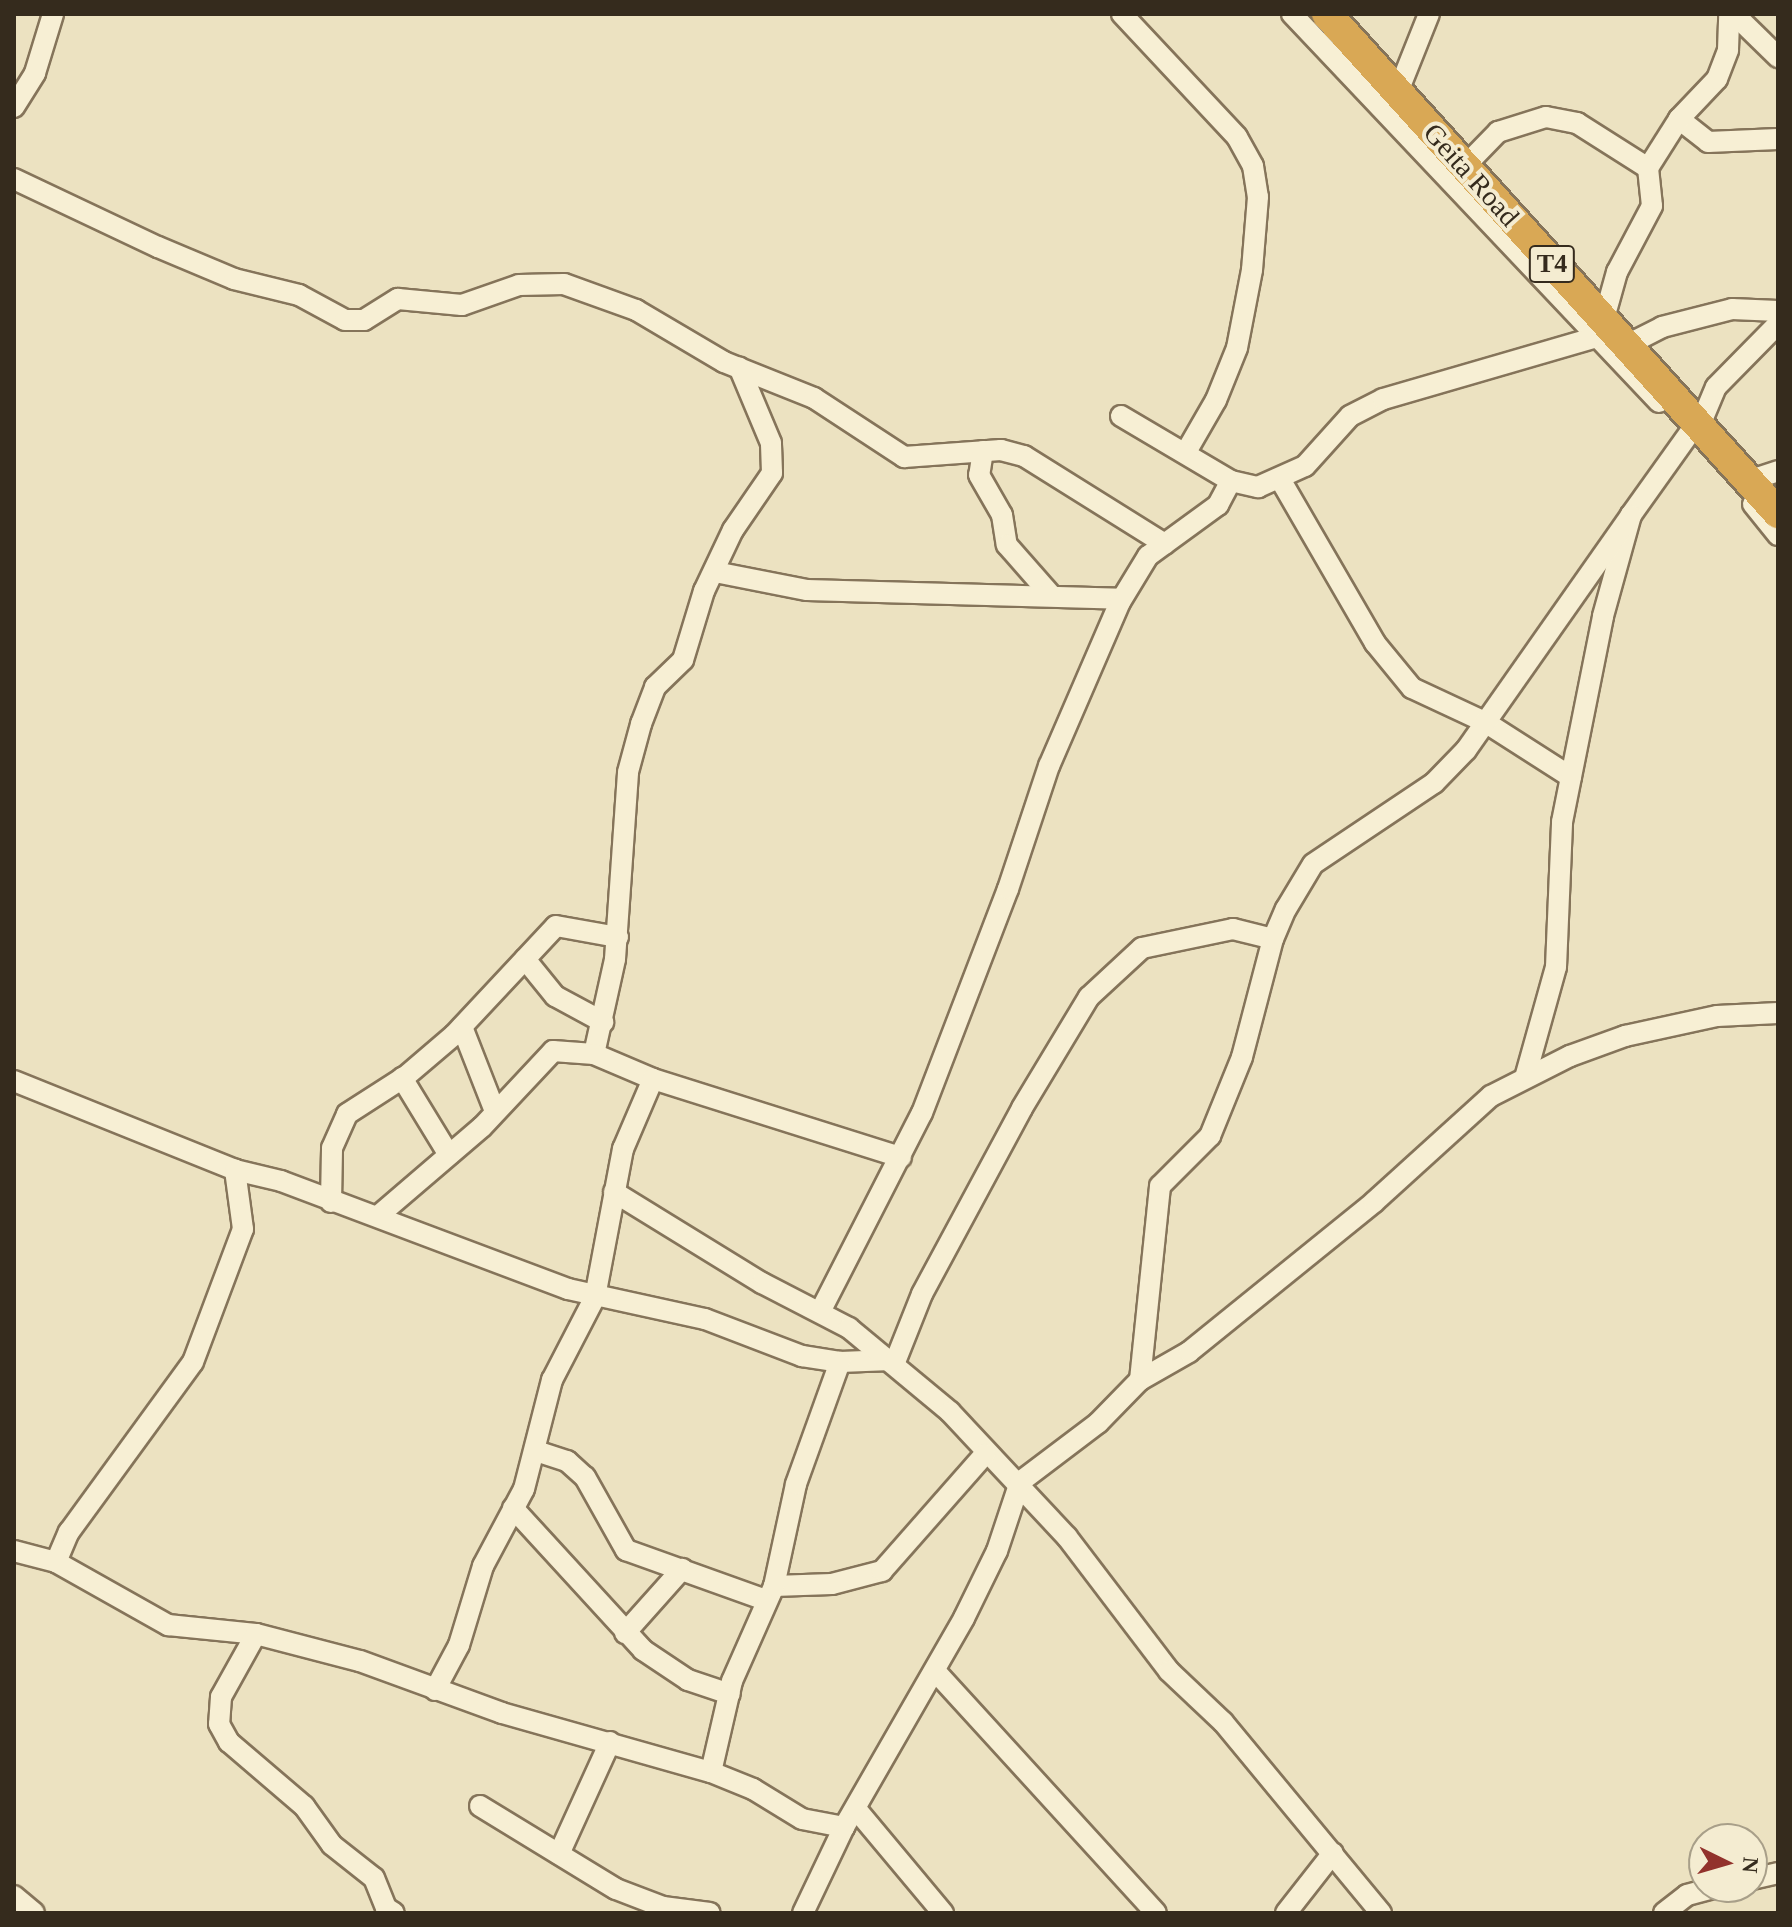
<!DOCTYPE html>
<style>
body{margin:0}
#map{position:relative;width:1792px;height:1927px;overflow:hidden;background:#ece2c1;font-family:"Times New Roman",serif}
div>[style]{position:absolute}
.roads{filter:drop-shadow(2px 0 #85745a) drop-shadow(-2px 0 #85745a) drop-shadow(0 2px #85745a) drop-shadow(0 -2px #85745a)}
.minor>*{height:20px;margin:-10px;padding:0 10px;transform-origin:10px;border-radius:10px;background:#f7efd4}
.highway>*{height:30px;margin:-15px;padding:0 15px;transform-origin:15px;border-radius:15px;background:#d9a855}
span{translate:-50% -50%;white-space:nowrap;text-align:center;line-height:1.15;-webkit-text-stroke:8px #f4ecd1;paint-order:stroke}
.shield-label span{padding:2px 6px;background:#f4ecd1;border:2px solid;border-radius:6px;-webkit-text-stroke-width:0}
.shield-label{font-size:26px;color:#352b1d;font-weight:700}
.street-label{font-size:28px;color:#352b1d}
.frame{position:absolute;inset:0;border:16px solid #352b1d;pointer-events:none}
.north{position:absolute;left:1688px;top:1823px;width:80px;height:80px;box-sizing:border-box;background:#f4ecd1;border:2px solid #a89f89;border-radius:50%;rotate:95deg;font-size:22px;font-weight:700;line-height:32px;text-align:center;color:#352b1d}
.north::after{content:'';display:block;margin:auto;width:28px;height:36px;background:#92322c;clip-path:polygon(50% 0,100% 100%,50% 72%,0 100%)}
</style>
<div id="map">
<div class="roads">
<div class="minor">
<i style="left:1122px;top:14px;width:168px;rotate:46.9deg"></i>
<i style="left:1237px;top:137px;width:33px;rotate:61deg"></i>
<i style="left:1253px;top:166px;width:31px;rotate:81deg"></i>
<i style="left:1258px;top:197px;width:73px;rotate:94.7deg"></i>
<i style="left:1252px;top:270px;width:79px;rotate:100.9deg"></i>
<i style="left:1237px;top:348px;width:56px;rotate:112deg"></i>
<i style="left:1216px;top:400px;width:60px;rotate:120deg"></i>
<i style="left:1292px;top:14px;width:534px;rotate:46.59deg"></i>
<i style="left:1734px;top:14px;width:62px;rotate:44.3deg"></i>
<i style="left:1397px;top:94px;width:86px;rotate:-68.2deg"></i>
<i style="left:14px;top:107px;width:40px;rotate:-58deg"></i>
<i style="left:35px;top:73px;width:62px;rotate:-73deg"></i>
<i style="left:1679px;top:119px;width:37px;rotate:38deg"></i>
<i style="left:1708px;top:142px;width:70px;rotate:-2.5deg"></i>
<i style="left:1464px;top:167px;width:49px;rotate:-45.8deg"></i>
<i style="left:1498px;top:132px;width:50px;rotate:-17.4deg"></i>
<i style="left:1546px;top:117px;width:32px;rotate:11deg"></i>
<i style="left:1577px;top:123px;width:84px;rotate:32.4deg"></i>
<i style="left:1648px;top:168px;width:38px;rotate:84deg"></i>
<i style="left:1652px;top:206px;width:75px;rotate:117.9deg"></i>
<i style="left:1617px;top:272px;width:52px;rotate:105.6deg"></i>
<i style="left:1648px;top:168px;width:58px;rotate:-57.7deg"></i>
<i style="left:1679px;top:119px;width:55px;rotate:-46.5deg"></i>
<i style="left:1717px;top:79px;width:31px;rotate:-69deg"></i>
<i style="left:1728px;top:50px;width:36px;rotate:-88deg"></i>
<i style="left:14px;top:179px;width:159px;rotate:25.3deg"></i>
<i style="left:158px;top:247px;width:82px;rotate:22.8deg"></i>
<i style="left:234px;top:279px;width:67px;rotate:13.8deg"></i>
<i style="left:299px;top:295px;width:52px;rotate:28.5deg"></i>
<i style="left:345px;top:320px;width:19px"></i>
<i style="left:364px;top:320px;width:40px;rotate:-32deg"></i>
<i style="left:398px;top:299px;width:64px;rotate:5.4deg"></i>
<i style="left:462px;top:305px;width:60px;rotate:-19.3deg"></i>
<i style="left:519px;top:285px;width:45px;rotate:-1.3deg"></i>
<i style="left:564px;top:284px;width:77px;rotate:19.9deg"></i>
<i style="left:636px;top:310px;width:102px;rotate:30.6deg"></i>
<i style="left:724px;top:362px;width:97px;rotate:21.8deg"></i>
<i style="left:814px;top:398px;width:108px;rotate:33.2deg"></i>
<i style="left:904px;top:457px;width:97px;rotate:-4.1deg"></i>
<i style="left:1001px;top:450px;width:24px;rotate:15deg"></i>
<i style="left:1024px;top:456px;width:166px;rotate:32deg"></i>
<i style="left:1627px;top:345px;width:39px;rotate:-27deg"></i>
<i style="left:1662px;top:327px;width:72px;rotate:-14.4deg"></i>
<i style="left:1732px;top:309px;width:46px;rotate:2.5deg"></i>
<i style="left:1121px;top:416px;width:128px;rotate:30.6deg"></i>
<i style="left:1231px;top:481px;width:28px;rotate:13deg"></i>
<i style="left:1258px;top:487px;width:51px;rotate:-24.1deg"></i>
<i style="left:1305px;top:466px;width:67px;rotate:-48deg"></i>
<i style="left:1350px;top:416px;width:37px;rotate:-27deg"></i>
<i style="left:1383px;top:399px;width:222px;rotate:-16.2deg"></i>
<i style="left:1700px;top:425px;width:41px;rotate:-67.2deg"></i>
<i style="left:1716px;top:387px;width:88px;rotate:-45.5deg"></i>
<i style="left:983px;top:451px;width:24px;rotate:99deg"></i>
<i style="left:979px;top:475px;width:46px;rotate:60.1deg"></i>
<i style="left:1002px;top:515px;width:30px;rotate:81deg"></i>
<i style="left:1007px;top:545px;width:67px;rotate:48.7deg"></i>
<i style="left:1280px;top:479px;width:190px;rotate:59.9deg"></i>
<i style="left:1375px;top:643px;width:58px;rotate:50.6deg"></i>
<i style="left:1412px;top:688px;width:81px;rotate:25deg"></i>
<i style="left:1485px;top:722px;width:102px;rotate:32.6deg"></i>
<i style="left:1748px;top:481px;width:32px;rotate:-18deg"></i>
<i style="left:1753px;top:504px;width:40px;rotate:51deg"></i>
<i style="left:715px;top:572px;width:94px;rotate:11.1deg"></i>
<i style="left:807px;top:590px;width:314px;rotate:1.6deg"></i>
<i style="left:525px;top:959px;width:48px;rotate:51deg"></i>
<i style="left:555px;top:996px;width:55px;rotate:28.4deg"></i>
<i style="left:462px;top:1027px;width:90px;rotate:68.6deg"></i>
<i style="left:594px;top:1054px;width:97px;rotate:-77.5deg"></i>
<i style="left:615px;top:959px;width:187px;rotate:-86deg"></i>
<i style="left:628px;top:772px;width:50px;rotate:-74.8deg"></i>
<i style="left:641px;top:724px;width:40px;rotate:-69deg"></i>
<i style="left:655px;top:687px;width:39px;rotate:-44deg"></i>
<i style="left:683px;top:660px;width:72px;rotate:-73.1deg"></i>
<i style="left:704px;top:591px;width:68px;rotate:-64.6deg"></i>
<i style="left:733px;top:530px;width:69px;rotate:-55.6deg"></i>
<i style="left:772px;top:473px;width:30px;rotate:-92deg"></i>
<i style="left:771px;top:443px;width:82px;rotate:-112.8deg"></i>
<i style="left:402px;top:1078px;width:90px;rotate:58.6deg"></i>
<i style="left:1525px;top:1078px;width:115px;rotate:-74.4deg"></i>
<i style="left:1556px;top:967px;width:145px;rotate:-87.6deg"></i>
<i style="left:1562px;top:822px;width:210px;rotate:-78.7deg"></i>
<i style="left:1603px;top:616px;width:105px;rotate:-74.5deg"></i>
<i style="left:1631px;top:515px;width:107px;rotate:-54.5deg"></i>
<i style="left:14px;top:1081px;width:238px;rotate:21.9deg"></i>
<i style="left:235px;top:1170px;width:47px;rotate:13.4deg"></i>
<i style="left:281px;top:1181px;width:307px;rotate:20.6deg"></i>
<i style="left:568px;top:1289px;width:140px;rotate:12.4deg"></i>
<i style="left:705px;top:1319px;width:104px;rotate:20.9deg"></i>
<i style="left:802px;top:1356px;width:38px;rotate:9deg"></i>
<i style="left:840px;top:1362px;width:51px;rotate:-2.2deg"></i>
<i style="left:614px;top:1192px;width:174px;rotate:31.6deg"></i>
<i style="left:762px;top:1283px;width:98px;rotate:27.3deg"></i>
<i style="left:849px;top:1328px;width:131px;rotate:39.7deg"></i>
<i style="left:950px;top:1412px;width:171px;rotate:46.9deg"></i>
<i style="left:1067px;top:1537px;width:168px;rotate:52.7deg"></i>
<i style="left:1169px;top:1671px;width:74px;rotate:43.4deg"></i>
<i style="left:1223px;top:1722px;width:248px;rotate:50.4deg"></i>
<i style="left:331px;top:1202px;width:54px;rotate:-88.9deg"></i>
<i style="left:332px;top:1148px;width:37px;rotate:-66deg"></i>
<i style="left:347px;top:1114px;width:70px;rotate:-32.8deg"></i>
<i style="left:406px;top:1076px;width:63px;rotate:-40.5deg"></i>
<i style="left:454px;top:1035px;width:149px;rotate:-46.9deg"></i>
<i style="left:556px;top:926px;width:63px;rotate:10.1deg"></i>
<i style="left:378px;top:1216px;width:137px;rotate:-40.6deg"></i>
<i style="left:482px;top:1127px;width:104px;rotate:-46.9deg"></i>
<i style="left:553px;top:1051px;width:41px;rotate:4.2deg"></i>
<i style="left:594px;top:1054px;width:64px;rotate:23deg"></i>
<i style="left:653px;top:1079px;width:260px;rotate:17.5deg"></i>
<i style="left:820px;top:1312px;width:224px;rotate:-62.9deg"></i>
<i style="left:922px;top:1113px;width:240px;rotate:-69deg"></i>
<i style="left:1008px;top:889px;width:130px;rotate:-71.6deg"></i>
<i style="left:1049px;top:766px;width:179px;rotate:-66.6deg"></i>
<i style="left:1120px;top:602px;width:54px;rotate:-58.7deg"></i>
<i style="left:1148px;top:556px;width:87px;rotate:-36.1deg"></i>
<i style="left:1218px;top:505px;width:27px;rotate:-62deg"></i>
<i style="left:895px;top:1362px;width:73px;rotate:-68.3deg"></i>
<i style="left:922px;top:1294px;width:211px;rotate:-61.7deg"></i>
<i style="left:1022px;top:1108px;width:130px;rotate:-58.9deg"></i>
<i style="left:1089px;top:997px;width:72px;rotate:-42.8deg"></i>
<i style="left:1142px;top:948px;width:93px;rotate:-11.8deg"></i>
<i style="left:1233px;top:929px;width:41px;rotate:14deg"></i>
<i style="left:1140px;top:1380px;width:195px;rotate:-84.1deg"></i>
<i style="left:1160px;top:1186px;width:71px;rotate:-45deg"></i>
<i style="left:1210px;top:1136px;width:85px;rotate:-67.9deg"></i>
<i style="left:1242px;top:1057px;width:122px;rotate:-75.3deg"></i>
<i style="left:1273px;top:939px;width:33px;rotate:-67deg"></i>
<i style="left:1286px;top:909px;width:52px;rotate:-59deg"></i>
<i style="left:1313px;top:864px;width:146px;rotate:-33.8deg"></i>
<i style="left:1434px;top:783px;width:46px;rotate:-45.9deg"></i>
<i style="left:1466px;top:750px;width:287px;rotate:-54.9deg"></i>
<i style="left:536px;top:1451px;width:33px;rotate:18deg"></i>
<i style="left:567px;top:1461px;width:24px;rotate:42deg"></i>
<i style="left:585px;top:1477px;width:84px;rotate:60.7deg"></i>
<i style="left:626px;top:1550px;width:149px;rotate:19.7deg"></i>
<i style="left:513px;top:1508px;width:193px;rotate:47.5deg"></i>
<i style="left:643px;top:1650px;width:54px;rotate:33.7deg"></i>
<i style="left:688px;top:1680px;width:44px;rotate:18.4deg"></i>
<i style="left:14px;top:1551px;width:43px;rotate:14.7deg"></i>
<i style="left:56px;top:1562px;width:129px;rotate:29.4deg"></i>
<i style="left:168px;top:1625px;width:88px;rotate:5.8deg"></i>
<i style="left:256px;top:1634px;width:107px;rotate:14.6deg"></i>
<i style="left:360px;top:1661px;width:151px;rotate:20.1deg"></i>
<i style="left:502px;top:1713px;width:217px;rotate:15.8deg"></i>
<i style="left:711px;top:1772px;width:45px;rotate:22deg"></i>
<i style="left:753px;top:1789px;width:57px;rotate:31.5deg"></i>
<i style="left:802px;top:1819px;width:43px;rotate:10.8deg"></i>
<i style="left:56px;top:1562px;width:33px;rotate:-67deg"></i>
<i style="left:69px;top:1532px;width:210px;rotate:-53.9deg"></i>
<i style="left:193px;top:1362px;width:142px;rotate:-69.4deg"></i>
<i style="left:243px;top:1229px;width:60px;rotate:-97.7deg"></i>
<i style="left:774px;top:1586px;width:58px;rotate:-2deg"></i>
<i style="left:832px;top:1584px;width:52px;rotate:-14.6deg"></i>
<i style="left:882px;top:1571px;width:156px;rotate:-48.6deg"></i>
<i style="left:625px;top:1633px;width:86px;rotate:-48.3deg"></i>
<i style="left:256px;top:1634px;width:72px;rotate:119.1deg"></i>
<i style="left:221px;top:1697px;width:27px;rotate:94deg"></i>
<i style="left:219px;top:1724px;width:21px;rotate:61deg"></i>
<i style="left:229px;top:1742px;width:99px;rotate:40.5deg"></i>
<i style="left:304px;top:1806px;width:48px;rotate:54.3deg"></i>
<i style="left:332px;top:1845px;width:53px;rotate:38.2deg"></i>
<i style="left:374px;top:1878px;width:32px;rotate:68deg"></i>
<i style="left:386px;top:1908px;width:9px;rotate:32deg"></i>
<i style="left:936px;top:1672px;width:326px;rotate:47.6deg"></i>
<i style="left:435px;top:1690px;width:51px;rotate:-61.9deg"></i>
<i style="left:459px;top:1645px;width:83px;rotate:-73.1deg"></i>
<i style="left:483px;top:1566px;width:87px;rotate:-62deg"></i>
<i style="left:524px;top:1489px;width:113px;rotate:-75.6deg"></i>
<i style="left:552px;top:1380px;width:93px;rotate:-62.6deg"></i>
<i style="left:595px;top:1297px;width:151px;rotate:-79.3deg"></i>
<i style="left:623px;top:1149px;width:76px;rotate:-66.8deg"></i>
<i style="left:711px;top:1772px;width:93px;rotate:-77deg"></i>
<i style="left:732px;top:1681px;width:104px;rotate:-66.1deg"></i>
<i style="left:774px;top:1586px;width:104px;rotate:-77.8deg"></i>
<i style="left:796px;top:1484px;width:130px;rotate:-70.2deg"></i>
<i style="left:480px;top:1806px;width:159px;rotate:31.4deg"></i>
<i style="left:616px;top:1889px;width:50px;rotate:21deg"></i>
<i style="left:663px;top:1907px;width:47px;rotate:7.3deg"></i>
<i style="left:856px;top:1809px;width:136px;rotate:50.1deg"></i>
<i style="left:559px;top:1854px;width:123px;rotate:-65.5deg"></i>
<i style="left:1752px;top:1879px;width:27px;rotate:-13deg"></i>
<i style="left:14px;top:1896px;width:26px;rotate:40deg"></i>
<i style="left:803px;top:1913px;width:95px;rotate:-64.5deg"></i>
<i style="left:844px;top:1827px;width:241px;rotate:-60.1deg"></i>
<i style="left:964px;top:1618px;width:75px;rotate:-63.8deg"></i>
<i style="left:997px;top:1551px;width:73px;rotate:-71.6deg"></i>
<i style="left:1020px;top:1482px;width:98px;rotate:-37.1deg"></i>
<i style="left:1098px;top:1423px;width:60px;rotate:-45.7deg"></i>
<i style="left:1140px;top:1380px;width:56px;rotate:-29.7deg"></i>
<i style="left:1189px;top:1352px;width:238px;rotate:-39deg"></i>
<i style="left:1374px;top:1202px;width:158px;rotate:-42.2deg"></i>
<i style="left:1491px;top:1096px;width:89px;rotate:-26.9deg"></i>
<i style="left:1570px;top:1056px;width:59px;rotate:-20deg"></i>
<i style="left:1625px;top:1036px;width:94px;rotate:-12.3deg"></i>
<i style="left:1717px;top:1016px;width:61px;rotate:-2.8deg"></i>
<i style="left:1286px;top:1913px;width:76px;rotate:-51.9deg"></i>
<i style="left:1664px;top:1913px;width:29px;rotate:-38deg"></i>
<i style="left:1687px;top:1895px;width:31px;rotate:-15deg"></i>
</div>
<div class="highway">
<i style="left:1327px;top:14px;width:673px;rotate:47.89deg"></i>
</div>
</div>
<div class="shield-label">
<span style="left:1552px;top:264px">T4</span>
</div>
<div class="street-label">
<span style="left:1471px;top:175px;rotate:48deg">Geita Road</span>
</div>
<div class="frame"></div>
<div class="north">N</div>
</div>
